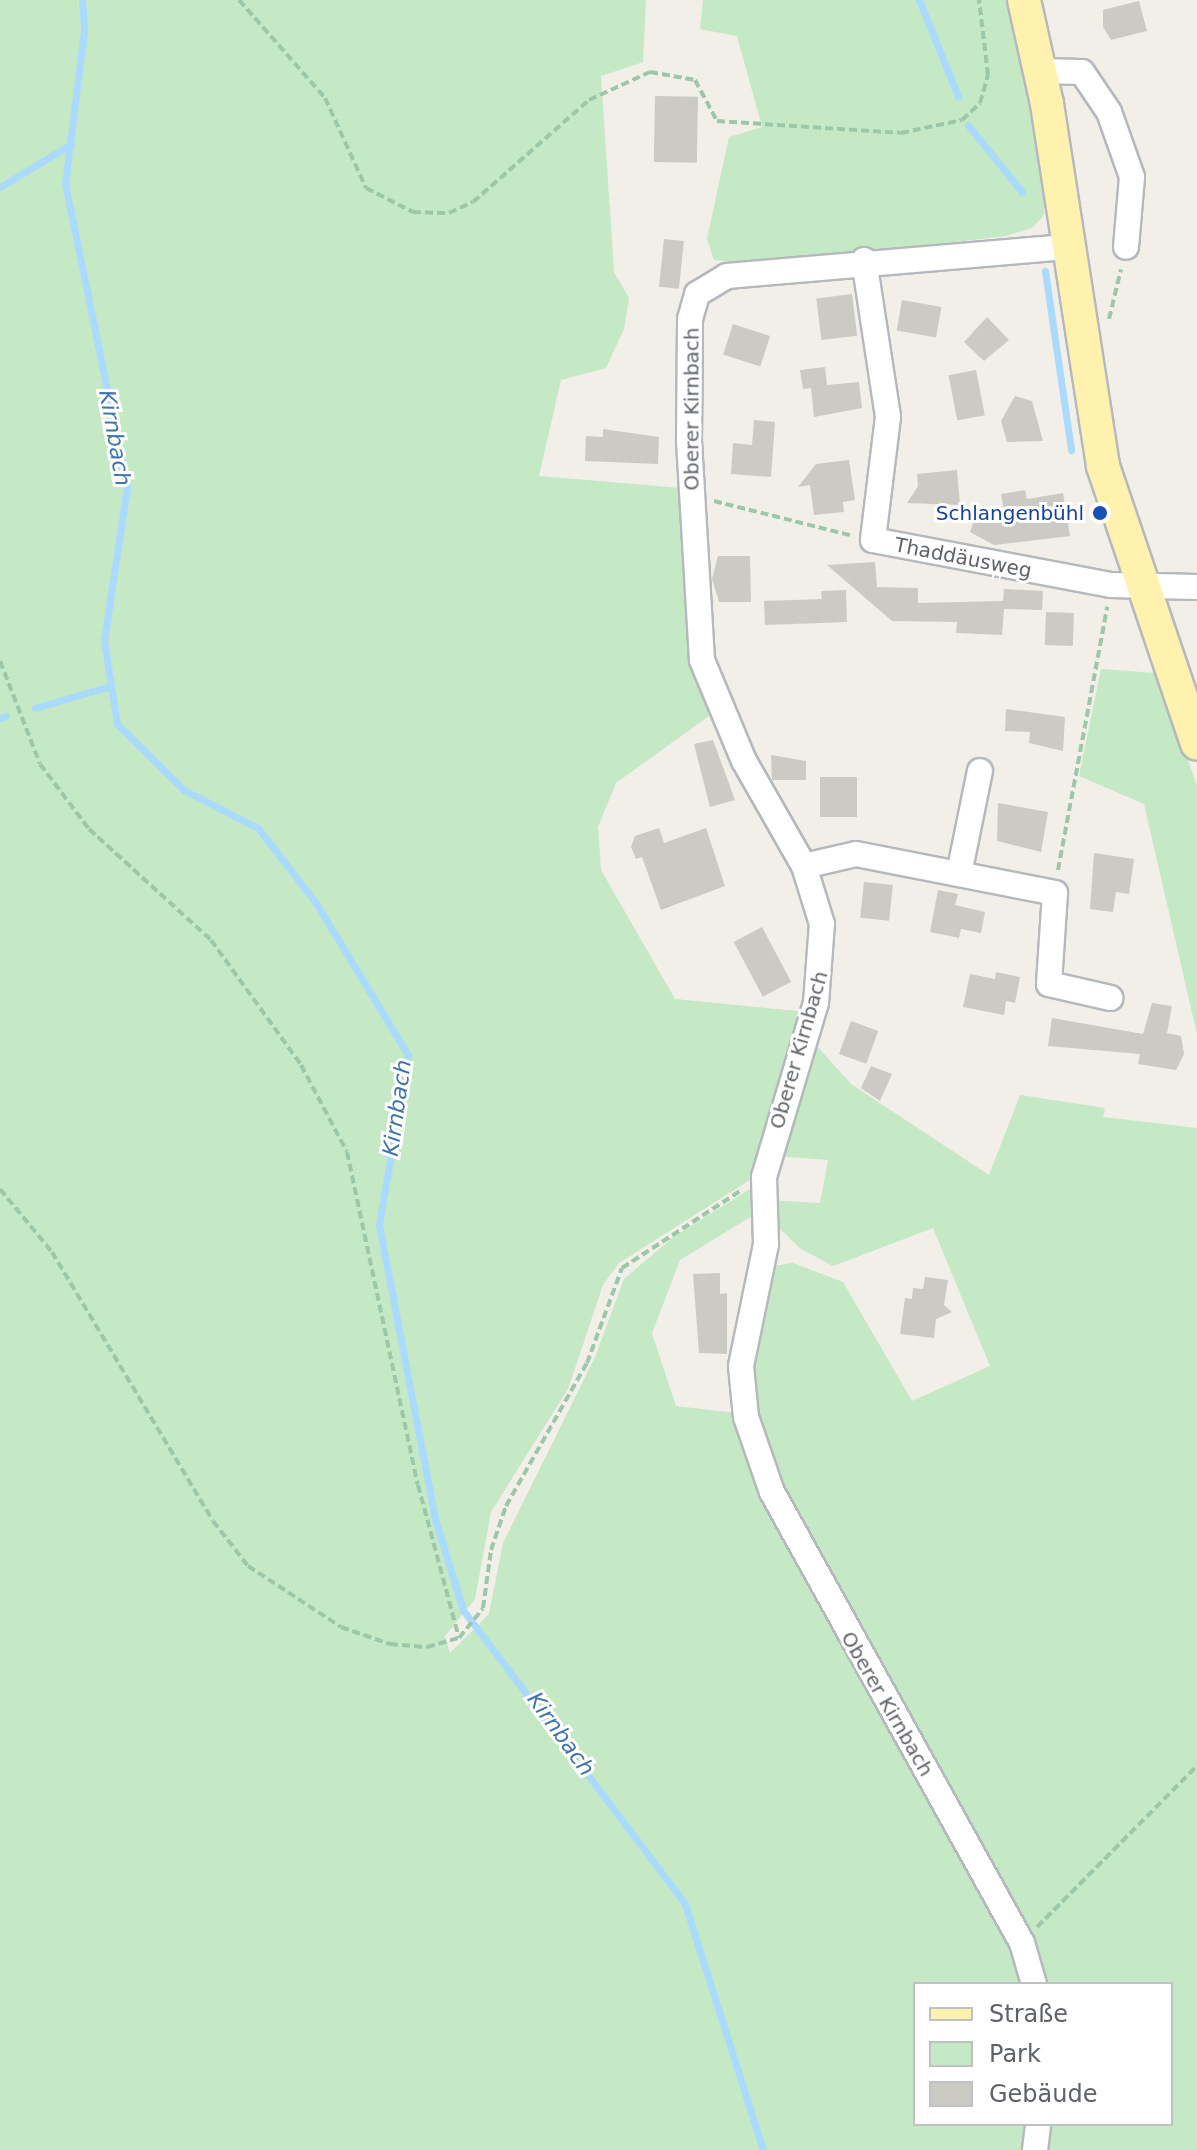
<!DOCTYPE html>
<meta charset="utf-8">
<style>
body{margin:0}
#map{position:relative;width:1197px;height:2150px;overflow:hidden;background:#f1efe8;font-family:"DejaVu Sans",sans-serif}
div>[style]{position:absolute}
.green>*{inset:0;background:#c5e8c5}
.stream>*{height:7px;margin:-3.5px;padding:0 3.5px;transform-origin:3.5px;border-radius:3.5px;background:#aadaff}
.building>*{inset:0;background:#cccac5;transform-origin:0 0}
.path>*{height:4px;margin-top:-2px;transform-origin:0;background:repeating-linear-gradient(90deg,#9cc7a9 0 8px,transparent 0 12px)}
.roads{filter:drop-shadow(2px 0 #b5b8bc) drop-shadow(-2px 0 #b5b8bc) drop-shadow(0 2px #b5b8bc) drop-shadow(0 -2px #b5b8bc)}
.minor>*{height:24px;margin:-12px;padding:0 12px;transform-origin:12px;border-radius:12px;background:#fff}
.major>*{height:32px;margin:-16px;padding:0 16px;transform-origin:16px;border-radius:16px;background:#fff2af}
.dots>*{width:22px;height:22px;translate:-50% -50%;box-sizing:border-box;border:4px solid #fff;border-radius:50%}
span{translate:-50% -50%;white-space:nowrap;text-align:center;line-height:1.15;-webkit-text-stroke:6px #fff;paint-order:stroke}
.street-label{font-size:20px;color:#5f6368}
.transit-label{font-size:20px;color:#164399}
.right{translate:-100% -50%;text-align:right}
.water-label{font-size:22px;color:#4174aa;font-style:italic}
.legend{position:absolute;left:913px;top:1982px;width:260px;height:144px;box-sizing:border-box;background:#fff;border:2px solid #bfc1c3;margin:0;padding:10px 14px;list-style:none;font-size:24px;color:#5f6368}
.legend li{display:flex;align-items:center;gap:16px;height:40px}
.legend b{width:40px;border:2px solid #bfc1c3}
</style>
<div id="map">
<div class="green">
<i style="clip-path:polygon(0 0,646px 0,643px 62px,601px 76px,614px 272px,629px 298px,624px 329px,606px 368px,561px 380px,539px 476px,681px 488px,690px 656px,709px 716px,616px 783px,598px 827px,601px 870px,675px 999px,807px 1012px,753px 1178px,619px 1263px,603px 1285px,568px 1389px,491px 1512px,475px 1599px,445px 1636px,450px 1653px,489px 1614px,503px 1543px,595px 1357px,624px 1279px,672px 1238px,753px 1187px,757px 1213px,680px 1260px,652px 1333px,676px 1406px,736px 1413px,1010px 1932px,1028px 1984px,915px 1984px,915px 2124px,1033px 2124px,1031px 2150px,0 2150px)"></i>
<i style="clip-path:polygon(703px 0,1013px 0,1046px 195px,1044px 215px,1032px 228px,1006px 236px,757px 265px,714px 260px,707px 239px,729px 137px,762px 127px,737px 36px,700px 29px)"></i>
<i style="clip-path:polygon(1101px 669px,1155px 673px,1197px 785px,1197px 1034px,1144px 804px,1079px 776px)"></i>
<i style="clip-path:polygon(817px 1046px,851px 1084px,989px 1175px,1020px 1095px,1105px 1108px,1103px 1117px,1197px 1128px,1197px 2150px,1042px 2150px,1045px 2124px,1171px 2124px,1171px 1984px,1045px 1984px,1035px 1942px,1008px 1907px,780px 1497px,755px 1410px,750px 1360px,774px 1266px,793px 1263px,843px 1282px,912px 1401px,990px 1366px,933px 1228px,833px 1266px,801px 1249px,776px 1225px,767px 1200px,820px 1203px,828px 1160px,776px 1156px,809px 1048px)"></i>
</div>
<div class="stream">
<i style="left:82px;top:0;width:31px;rotate:86deg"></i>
<i style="left:84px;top:31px;width:153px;rotate:97.1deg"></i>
<i style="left:65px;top:183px;width:310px;rotate:78.5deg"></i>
<i style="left:127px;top:487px;width:156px;rotate:98.5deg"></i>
<i style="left:104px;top:641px;width:84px;rotate:81.1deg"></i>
<i style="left:117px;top:724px;width:94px;rotate:44.6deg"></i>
<i style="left:184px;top:790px;width:83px;rotate:27.2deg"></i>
<i style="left:258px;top:828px;width:95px;rotate:52.3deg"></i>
<i style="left:316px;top:903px;width:178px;rotate:58.8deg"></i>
<i style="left:408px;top:1055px;width:172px;rotate:99.7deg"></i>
<i style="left:379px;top:1225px;width:299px;rotate:79.2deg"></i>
<i style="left:435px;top:1519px;width:95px;rotate:72.9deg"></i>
<i style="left:463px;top:1610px;width:368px;rotate:52.9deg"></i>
<i style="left:685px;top:1904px;width:258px;rotate:72.4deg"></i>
<i style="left:919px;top:0;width:104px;rotate:67.9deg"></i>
<i style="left:968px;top:125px;width:86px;rotate:51.1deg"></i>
<i style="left:0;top:187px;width:83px;rotate:-31.2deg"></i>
<i style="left:1045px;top:271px;width:181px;rotate:81.7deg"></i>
<i style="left:35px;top:708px;width:78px;rotate:-16.3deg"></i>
<i style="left:0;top:718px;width:6px;rotate:-18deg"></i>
</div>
<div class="building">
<i style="clip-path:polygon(1139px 1px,1147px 31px,1111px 40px,1103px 27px,1103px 10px)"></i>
<i style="left:655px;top:96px;width:43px;height:66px;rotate:1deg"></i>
<i style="left:664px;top:239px;width:20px;height:48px;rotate:6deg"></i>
<i style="left:852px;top:294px;width:42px;height:36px;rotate:83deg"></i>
<i style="left:902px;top:300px;width:40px;height:31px;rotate:10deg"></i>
<i style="clip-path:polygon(987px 317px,1009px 340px,984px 361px,964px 342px)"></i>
<i style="left:733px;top:324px;width:39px;height:32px;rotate:18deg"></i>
<i style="clip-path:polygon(825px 367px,827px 385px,859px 382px,862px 408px,814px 417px,811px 388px,803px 389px,800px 370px)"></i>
<i style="left:976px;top:370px;width:46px;height:28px;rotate:79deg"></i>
<i style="clip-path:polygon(1015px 396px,1032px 401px,1043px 441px,1007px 442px,1001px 421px)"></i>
<i style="clip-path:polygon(754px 420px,775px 422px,771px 477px,731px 474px,733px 443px,752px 445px)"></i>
<i style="clip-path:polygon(603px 429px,659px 437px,658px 464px,585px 461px,586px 436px,603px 437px)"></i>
<i style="clip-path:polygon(849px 460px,855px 500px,843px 502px,844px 512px,814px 515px,810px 485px,798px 487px,816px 464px)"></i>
<i style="clip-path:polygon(957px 470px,960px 505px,907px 503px,918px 486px,917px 474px)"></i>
<i style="clip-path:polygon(1025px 490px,1027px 499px,1063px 493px,1070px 536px,994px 545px,970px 532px,976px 514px,1004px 510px,1001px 494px)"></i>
<i style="clip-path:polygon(718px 556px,750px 556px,751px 602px,719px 602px,712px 579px)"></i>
<i style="clip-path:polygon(875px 562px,877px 587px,918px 588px,918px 603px,1003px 601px,1004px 589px,1043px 591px,1042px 610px,1004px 609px,1002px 635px,956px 633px,957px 622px,892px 621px,827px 565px)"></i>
<i style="clip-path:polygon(846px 590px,847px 622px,765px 625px,764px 601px,822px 599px,821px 591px)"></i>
<i style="left:1046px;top:612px;width:28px;height:33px;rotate:2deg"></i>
<i style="clip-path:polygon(1006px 709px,1065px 717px,1063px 751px,1029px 743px,1030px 732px,1005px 731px)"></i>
<i style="clip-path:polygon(713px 740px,735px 800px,710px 807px,694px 744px)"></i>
<i style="clip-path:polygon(771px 755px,806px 761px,806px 780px,772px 780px)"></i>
<i style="left:820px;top:777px;width:37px;height:40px"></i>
<i style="clip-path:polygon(998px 803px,1048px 812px,1041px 852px,997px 841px)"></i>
<i style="clip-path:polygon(659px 828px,664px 843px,706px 828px,725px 886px,661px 910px,642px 857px,636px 859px,631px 847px,635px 836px)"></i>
<i style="clip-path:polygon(1094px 853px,1134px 859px,1129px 894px,1116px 892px,1113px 912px,1090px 909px)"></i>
<i style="left:864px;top:882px;width:29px;height:36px;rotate:6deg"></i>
<i style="clip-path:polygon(938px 890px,958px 894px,955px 905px,985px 912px,981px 933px,961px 929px,959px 938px,930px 932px)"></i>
<i style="left:762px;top:927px;width:62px;height:32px;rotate:62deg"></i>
<i style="clip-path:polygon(996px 972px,1020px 977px,1015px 1003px,1006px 1001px,1004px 1015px,963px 1007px,970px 974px,995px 979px)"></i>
<i style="clip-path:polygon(1152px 1003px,1172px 1006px,1167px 1033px,1181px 1036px,1184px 1054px,1176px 1070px,1138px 1064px,1140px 1054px,1048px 1046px,1052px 1018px,1143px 1034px)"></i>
<i style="left:851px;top:1021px;width:29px;height:35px;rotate:20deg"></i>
<i style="clip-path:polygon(871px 1066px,892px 1074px,880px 1101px,861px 1088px)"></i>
<i style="clip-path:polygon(720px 1273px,720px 1294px,727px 1293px,727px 1354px,699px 1353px,693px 1274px)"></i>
<i style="clip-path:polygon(925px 1277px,948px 1280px,944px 1305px,952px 1312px,936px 1319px,934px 1338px,900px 1334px,905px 1298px,912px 1299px,913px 1288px,923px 1289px)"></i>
</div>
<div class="path">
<i style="left:239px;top:0;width:130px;rotate:48.7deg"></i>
<i style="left:325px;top:98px;width:99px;rotate:65.5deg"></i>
<i style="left:366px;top:188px;width:53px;rotate:27.1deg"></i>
<i style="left:413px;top:212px;width:36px;rotate:2deg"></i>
<i style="left:449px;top:213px;width:26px;rotate:-25deg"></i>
<i style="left:473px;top:202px;width:154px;rotate:-41.3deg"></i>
<i style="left:589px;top:100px;width:67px;rotate:-24.7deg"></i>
<i style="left:650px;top:72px;width:46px;rotate:10.1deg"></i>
<i style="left:695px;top:80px;width:47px;rotate:61.8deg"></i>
<i style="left:717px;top:121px;width:184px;rotate:3.7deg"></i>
<i style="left:901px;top:133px;width:62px;rotate:-12deg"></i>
<i style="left:962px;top:120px;width:25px;rotate:-43deg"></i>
<i style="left:980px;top:103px;width:29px;rotate:-74deg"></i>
<i style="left:988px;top:75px;width:76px;rotate:-96.8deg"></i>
<i style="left:1109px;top:319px;width:51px;rotate:-76.5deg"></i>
<i style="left:714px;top:501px;width:143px;rotate:14.1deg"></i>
<i style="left:0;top:661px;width:110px;rotate:68.8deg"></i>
<i style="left:40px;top:764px;width:81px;rotate:53deg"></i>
<i style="left:89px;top:829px;width:165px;rotate:42.3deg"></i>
<i style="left:211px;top:940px;width:154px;rotate:54.2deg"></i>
<i style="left:301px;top:1065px;width:98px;rotate:62.1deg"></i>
<i style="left:347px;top:1152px;width:340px;rotate:78deg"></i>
<i style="left:418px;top:1485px;width:158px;rotate:75deg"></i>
<i style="left:1058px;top:870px;width:268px;rotate:-79.4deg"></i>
<i style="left:0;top:1189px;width:82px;rotate:50.5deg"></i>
<i style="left:52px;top:1252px;width:313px;rotate:59.1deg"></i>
<i style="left:213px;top:1521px;width:57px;rotate:52.1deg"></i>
<i style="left:248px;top:1566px;width:111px;rotate:33.3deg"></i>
<i style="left:341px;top:1627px;width:52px;rotate:19.1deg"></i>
<i style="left:390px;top:1644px;width:37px;rotate:5deg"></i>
<i style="left:427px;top:1647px;width:33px;rotate:-16deg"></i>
<i style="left:459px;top:1638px;width:38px;rotate:-51deg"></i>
<i style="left:483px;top:1608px;width:59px;rotate:-82.1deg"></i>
<i style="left:491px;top:1550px;width:46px;rotate:-71.2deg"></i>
<i style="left:506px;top:1506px;width:164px;rotate:-60.5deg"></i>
<i style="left:587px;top:1363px;width:101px;rotate:-69.8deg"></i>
<i style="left:622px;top:1268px;width:141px;rotate:-33.1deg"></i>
<i style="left:1037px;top:1927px;width:227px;rotate:-45.2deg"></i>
</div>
<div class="roads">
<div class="minor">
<i style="left:1039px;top:71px;width:43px;rotate:1.3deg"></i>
<i style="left:1082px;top:72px;width:48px;rotate:56deg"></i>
<i style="left:1109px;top:112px;width:69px;rotate:70.5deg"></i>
<i style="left:1132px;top:177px;width:70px;rotate:94.9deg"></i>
<i style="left:864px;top:260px;width:159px;rotate:81.3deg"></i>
<i style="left:888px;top:417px;width:124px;rotate:97deg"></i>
<i style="left:873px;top:540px;width:242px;rotate:10.7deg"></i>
<i style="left:1111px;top:585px;width:86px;rotate:1.3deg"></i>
<i style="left:804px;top:866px;width:53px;rotate:-13deg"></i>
<i style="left:856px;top:854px;width:203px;rotate:11.1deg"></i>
<i style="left:1055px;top:893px;width:91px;rotate:93.8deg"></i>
<i style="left:1049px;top:984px;width:63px;rotate:12.9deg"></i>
<i style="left:959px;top:874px;width:105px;rotate:-78.5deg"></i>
<i style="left:1034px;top:1984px;width:43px;rotate:-106.3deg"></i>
<i style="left:1022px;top:1943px;width:516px;rotate:-119deg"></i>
<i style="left:772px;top:1492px;width:79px;rotate:-109.1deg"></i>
<i style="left:746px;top:1417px;width:51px;rotate:-95.6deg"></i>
<i style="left:741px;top:1366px;width:125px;rotate:-78.4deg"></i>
<i style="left:766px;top:1244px;width:67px;rotate:-91.7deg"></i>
<i style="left:764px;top:1177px;width:182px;rotate:-73.4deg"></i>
<i style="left:816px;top:1003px;width:79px;rotate:-85.7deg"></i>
<i style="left:822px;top:924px;width:61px;rotate:-107.2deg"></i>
<i style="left:804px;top:866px;width:121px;rotate:-119.7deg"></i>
<i style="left:744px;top:761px;width:109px;rotate:-112.6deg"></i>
<i style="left:702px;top:660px;width:221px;rotate:-93.4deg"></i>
<i style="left:689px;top:439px;width:120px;rotate:-89.5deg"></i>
<i style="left:690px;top:319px;width:26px;rotate:-74deg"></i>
<i style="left:697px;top:294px;width:35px;rotate:-31deg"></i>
<i style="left:727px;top:276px;width:340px;rotate:-4.9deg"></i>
<i style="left:1035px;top:2150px;width:26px;rotate:-83deg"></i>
</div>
<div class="major">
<i style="left:1024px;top:0;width:107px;rotate:77.5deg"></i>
<i style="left:1047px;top:104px;width:366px;rotate:81.2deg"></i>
<i style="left:1103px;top:466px;width:293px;rotate:71.3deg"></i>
</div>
</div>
<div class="dots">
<i style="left:1100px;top:513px;background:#1a4fb4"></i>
</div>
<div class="street-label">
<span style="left:692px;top:409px;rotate:-90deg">Oberer Kirnbach</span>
<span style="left:963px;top:558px;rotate:11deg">Thaddäusweg</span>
<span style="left:799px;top:1050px;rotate:-74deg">Oberer Kirnbach</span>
<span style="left:887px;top:1704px;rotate:60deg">Oberer Kirnbach</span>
</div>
<div class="transit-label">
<span class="right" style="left:1084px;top:513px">Schlangenbühl</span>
</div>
<div class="water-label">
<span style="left:115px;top:438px;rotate:80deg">Kirnbach</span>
<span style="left:397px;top:1108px;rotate:-82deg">Kirnbach</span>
<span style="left:561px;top:1734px;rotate:54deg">Kirnbach</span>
</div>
<ul class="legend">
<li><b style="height:10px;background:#fff2af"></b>Straße</li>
<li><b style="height:22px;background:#c5e8c5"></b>Park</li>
<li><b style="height:22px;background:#cccac5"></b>Gebäude</li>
</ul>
</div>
